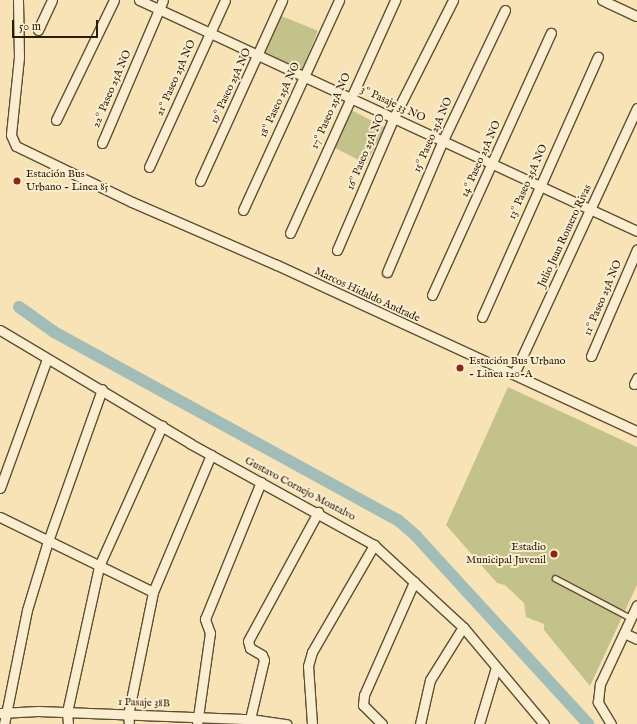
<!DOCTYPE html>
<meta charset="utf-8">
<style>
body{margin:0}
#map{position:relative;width:637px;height:724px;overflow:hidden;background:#f8e3b7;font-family:"IM FELL English",serif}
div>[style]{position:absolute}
.green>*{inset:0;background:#c3c28a;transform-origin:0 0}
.canal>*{height:12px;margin:-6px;padding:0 6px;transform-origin:6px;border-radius:6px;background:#a2bcb8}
.roads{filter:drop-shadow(1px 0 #5e4e32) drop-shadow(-1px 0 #5e4e32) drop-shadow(0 1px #5e4e32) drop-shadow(0 -1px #5e4e32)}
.service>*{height:4.5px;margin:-2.25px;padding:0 2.25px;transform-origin:2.25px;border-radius:2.25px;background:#faedd0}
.minor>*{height:9px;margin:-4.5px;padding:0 4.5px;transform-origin:4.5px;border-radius:4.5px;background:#faedd0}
.dots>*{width:11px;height:11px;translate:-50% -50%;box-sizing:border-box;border:2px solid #faedd0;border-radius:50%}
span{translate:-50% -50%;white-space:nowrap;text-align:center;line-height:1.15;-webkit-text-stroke:4px #faedd0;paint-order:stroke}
.street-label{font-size:11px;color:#2b1c05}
.poi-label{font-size:11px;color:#2b1c05}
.left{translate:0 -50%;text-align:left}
.right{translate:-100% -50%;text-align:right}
.scale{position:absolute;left:12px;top:20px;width:86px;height:18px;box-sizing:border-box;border:2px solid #2b1c05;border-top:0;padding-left:5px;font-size:12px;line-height:14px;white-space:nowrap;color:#2b1c05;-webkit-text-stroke:3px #faedd0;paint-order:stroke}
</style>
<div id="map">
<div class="green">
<i style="left:279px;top:15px;width:42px;height:43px;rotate:22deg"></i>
<i style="left:349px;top:109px;width:40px;height:41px;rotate:27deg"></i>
<i style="clip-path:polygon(508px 387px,637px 447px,637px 585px,590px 686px,544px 630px,544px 624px,526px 617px,524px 603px,505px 585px,497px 583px,446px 525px)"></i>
</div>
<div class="canal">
<i style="left:19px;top:307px;width:43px;rotate:35.5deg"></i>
<i style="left:54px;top:332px;width:393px;rotate:28.7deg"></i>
<i style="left:399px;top:521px;width:23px;rotate:41deg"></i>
<i style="left:416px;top:536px;width:255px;rotate:47.5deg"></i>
</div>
<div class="roads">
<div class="service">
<i style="left:555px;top:578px;width:86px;rotate:27.8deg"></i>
</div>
<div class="minor">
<i style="left:18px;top:0;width:57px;rotate:89deg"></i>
<i style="left:19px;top:57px;width:78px;rotate:95.9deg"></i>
<i style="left:11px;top:135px;width:12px;rotate:66deg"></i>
<i style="left:16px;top:146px;width:129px;rotate:25.8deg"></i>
<i style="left:132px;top:202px;width:158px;rotate:23.5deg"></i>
<i style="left:277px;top:265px;width:396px;rotate:24.8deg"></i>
<i style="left:139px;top:0;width:549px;rotate:24.88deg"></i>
<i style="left:602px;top:0;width:38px;rotate:25deg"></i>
<i style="left:38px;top:30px;width:33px;rotate:-65deg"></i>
<i style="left:56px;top:120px;width:133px;rotate:-64.2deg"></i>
<i style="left:102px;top:143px;width:155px;rotate:-66.9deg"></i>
<i style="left:149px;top:167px;width:183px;rotate:-65.5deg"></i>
<i style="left:200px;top:181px;width:199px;rotate:-65.6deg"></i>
<i style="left:243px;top:210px;width:231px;rotate:-65.4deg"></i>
<i style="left:290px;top:233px;width:256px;rotate:-65.7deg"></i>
<i style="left:337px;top:250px;width:145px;rotate:-66.8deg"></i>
<i style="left:394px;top:117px;width:131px;rotate:-63.2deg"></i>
<i style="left:387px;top:272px;width:143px;rotate:-67deg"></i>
<i style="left:443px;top:140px;width:144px;rotate:-64.5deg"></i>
<i style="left:432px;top:295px;width:288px;rotate:-65.6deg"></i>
<i style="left:482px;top:317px;width:285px;rotate:-66deg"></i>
<i style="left:0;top:330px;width:222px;rotate:30.8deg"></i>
<i style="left:191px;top:444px;width:209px;rotate:28.9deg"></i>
<i style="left:374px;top:545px;width:121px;rotate:42.7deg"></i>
<i style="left:463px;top:627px;width:126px;rotate:50.1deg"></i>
<i style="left:591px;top:356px;width:116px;rotate:-66.7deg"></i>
<i style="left:514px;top:374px;width:293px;rotate:-65.2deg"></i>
<i style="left:634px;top:384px;width:7px;rotate:-63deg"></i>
<i style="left:0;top:488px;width:137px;rotate:-70deg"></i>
<i style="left:0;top:517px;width:170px;rotate:26.1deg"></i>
<i style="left:624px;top:633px;width:14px;rotate:25deg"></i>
<i style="left:0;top:713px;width:38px;rotate:-3deg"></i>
<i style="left:38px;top:711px;width:212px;rotate:2.2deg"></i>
<i style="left:250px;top:719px;width:37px;rotate:8deg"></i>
<i style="left:250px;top:719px;width:61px;rotate:-76.7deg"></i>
<i style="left:264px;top:660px;width:5px;rotate:-112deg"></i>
<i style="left:262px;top:655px;width:14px;rotate:-150deg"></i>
<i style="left:250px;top:648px;width:7px;rotate:-106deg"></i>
<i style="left:248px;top:641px;width:147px;rotate:-61.5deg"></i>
<i style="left:4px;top:724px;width:116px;rotate:-78.6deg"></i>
<i style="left:27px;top:610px;width:72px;rotate:-73.1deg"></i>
<i style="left:48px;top:541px;width:161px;rotate:-70.4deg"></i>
<i style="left:68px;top:724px;width:12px;rotate:-95deg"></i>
<i style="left:67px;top:712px;width:149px;rotate:-77.6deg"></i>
<i style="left:99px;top:566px;width:154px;rotate:-65.8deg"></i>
<i style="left:129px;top:724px;width:9px;rotate:-96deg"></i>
<i style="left:128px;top:715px;width:126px;rotate:-78.5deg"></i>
<i style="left:153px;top:592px;width:149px;rotate:-67.1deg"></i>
<i style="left:197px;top:724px;width:92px;rotate:-81.9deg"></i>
<i style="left:210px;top:633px;width:15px;rotate:-110deg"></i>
<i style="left:205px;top:619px;width:148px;rotate:-67.8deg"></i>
<i style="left:312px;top:724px;width:58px;rotate:-93.9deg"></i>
<i style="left:308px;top:666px;width:15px;rotate:-74deg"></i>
<i style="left:312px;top:652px;width:124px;rotate:-59.9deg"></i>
<i style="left:382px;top:724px;width:27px;rotate:-135deg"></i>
<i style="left:363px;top:705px;width:10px;rotate:-84deg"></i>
<i style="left:364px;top:695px;width:124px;rotate:-66.1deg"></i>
<i style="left:420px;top:724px;width:45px;rotate:-77.2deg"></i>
<i style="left:430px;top:680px;width:62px;rotate:-58.1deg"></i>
<i style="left:479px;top:724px;width:59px;rotate:-73.4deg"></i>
<i style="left:611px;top:724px;width:26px;rotate:-121deg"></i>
<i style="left:598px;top:702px;width:18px;rotate:-84deg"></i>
<i style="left:600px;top:684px;width:87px;rotate:-64.9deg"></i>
</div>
</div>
<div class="dots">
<i style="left:17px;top:181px;background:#8f2418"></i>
<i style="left:460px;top:368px;background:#8f2418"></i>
<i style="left:554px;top:554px;background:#8f2418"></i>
</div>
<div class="street-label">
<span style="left:176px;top:78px;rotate:-66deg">21º Paseo 25A NO</span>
<span style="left:231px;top:86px;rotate:-65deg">19º Paseo 25A NO</span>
<span style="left:112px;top:89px;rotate:-67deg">22º Paseo 25A NO</span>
<span style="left:280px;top:100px;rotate:-65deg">18º Paseo 25A NO</span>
<span style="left:393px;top:104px;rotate:25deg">3º Pasaje 33 NO</span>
<span style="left:331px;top:111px;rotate:-66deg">17º Paseo 25A NO</span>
<span style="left:433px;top:135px;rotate:-66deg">15º Paseo 25A NO</span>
<span style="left:366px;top:152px;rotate:-67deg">16º Paseo 25A NO</span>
<span style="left:481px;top:159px;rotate:-66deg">14º Paseo 25A NO</span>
<span style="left:528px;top:182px;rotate:-66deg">13º Paseo 25A NO</span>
<span style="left:565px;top:236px;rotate:-65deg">Julio Juan Romero Rivas</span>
<span style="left:367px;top:295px;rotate:25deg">Marcos Hidaldo Andrade</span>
<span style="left:603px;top:298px;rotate:-67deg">11º Paseo 25A NO</span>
<span style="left:300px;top:489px;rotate:28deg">Gustavo Cornejo Montalvo</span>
<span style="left:144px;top:703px;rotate:2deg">1 Pasaje 38B</span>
</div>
<div class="poi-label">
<span class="left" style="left:26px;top:181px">Estación Bus<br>Urbano - Linea 85</span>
<span class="left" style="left:469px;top:368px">Estación Bus Urbano<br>- Linea 120-A</span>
<span class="right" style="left:546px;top:554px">Estadio<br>Municipal Juvenil</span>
</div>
<div class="scale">50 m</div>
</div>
